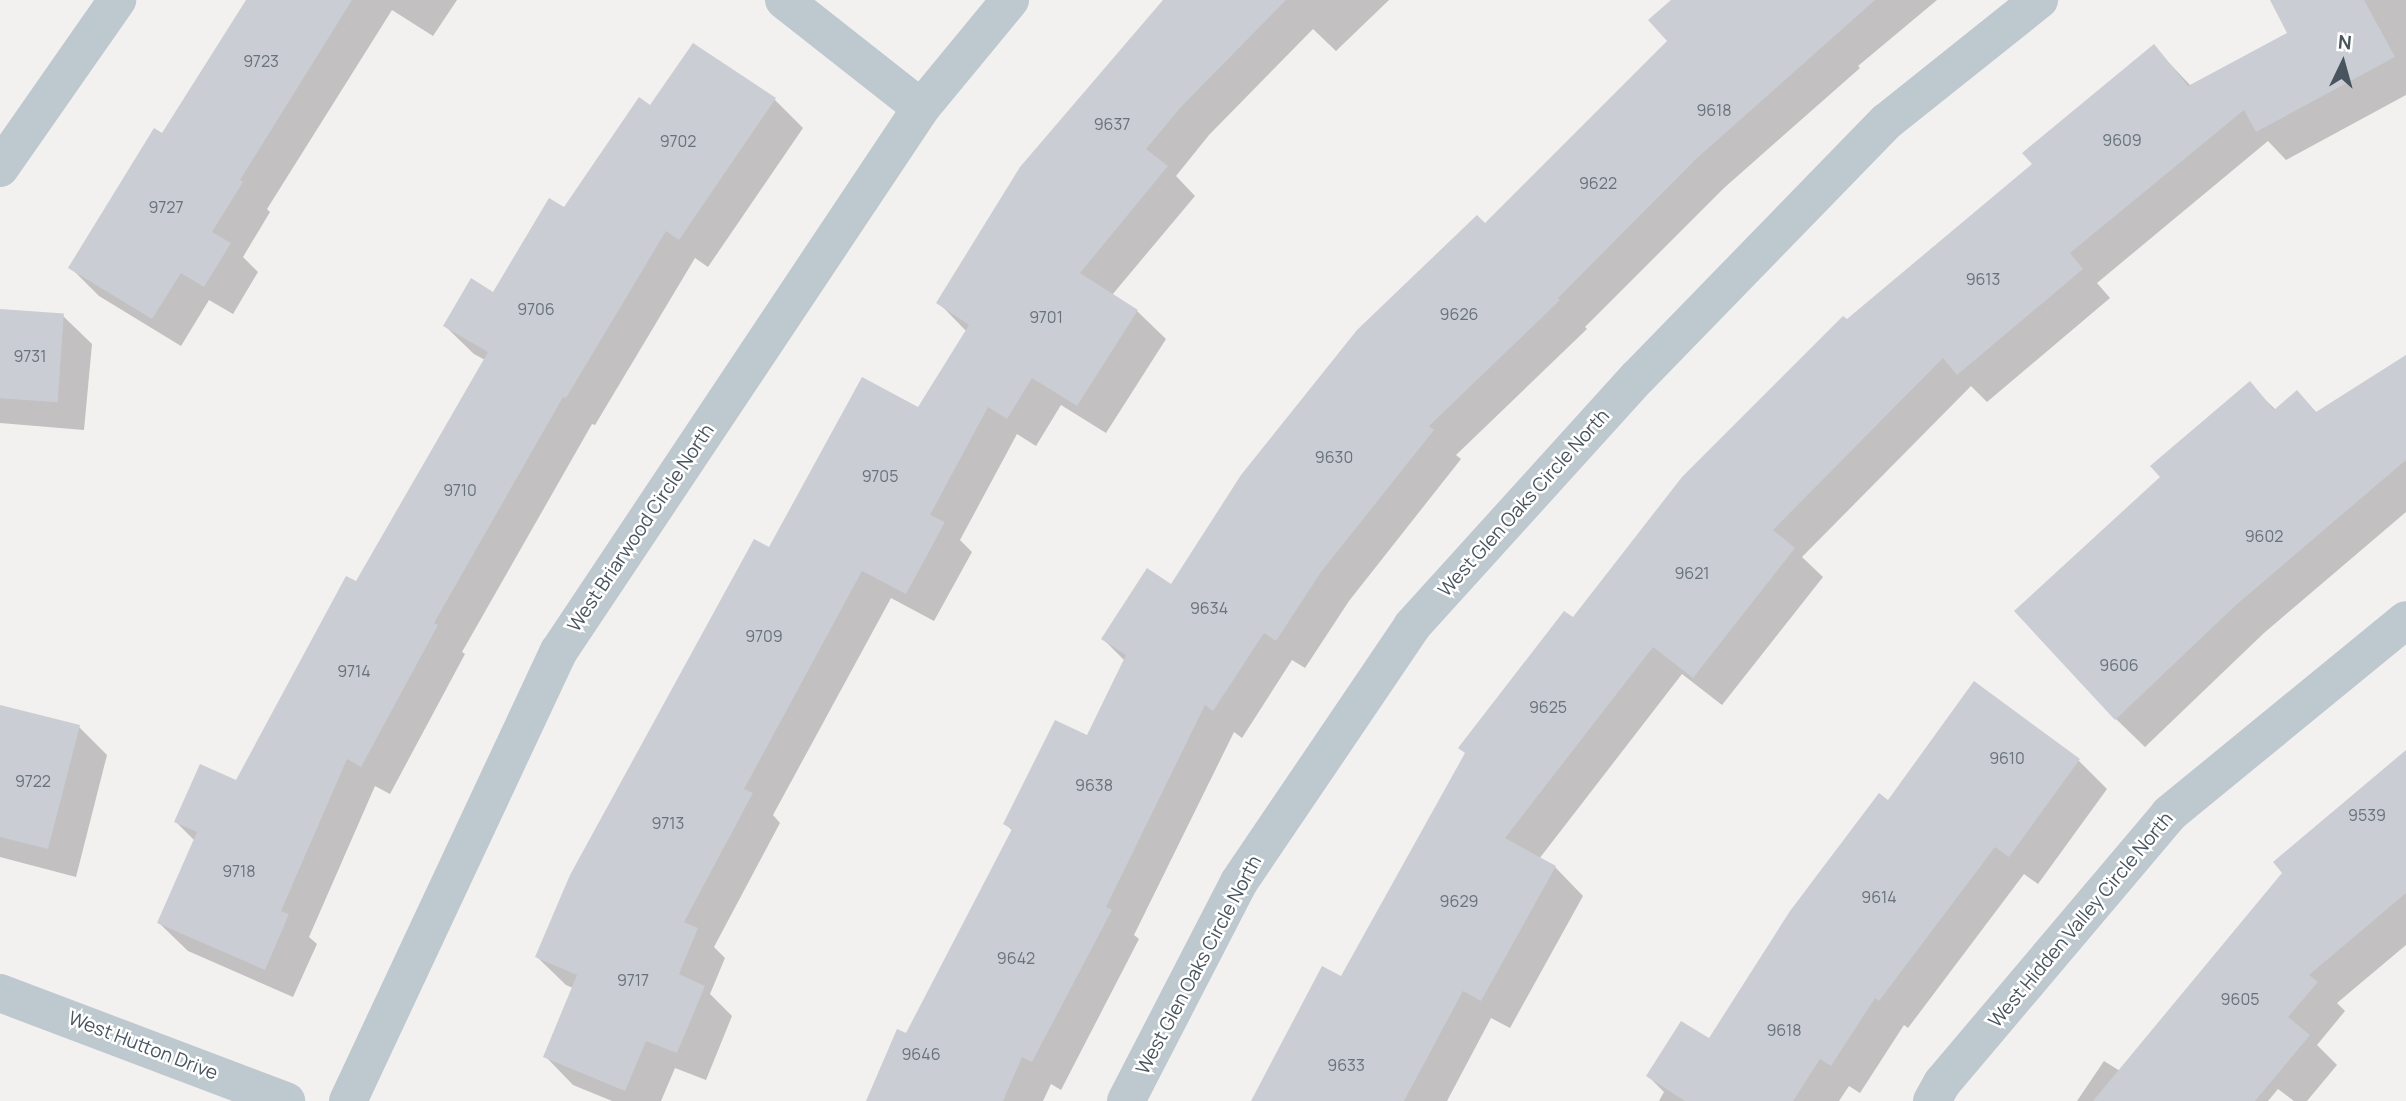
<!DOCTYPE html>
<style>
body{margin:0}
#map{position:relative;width:2406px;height:1101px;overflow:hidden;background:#f3f0f0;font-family:Manrope,sans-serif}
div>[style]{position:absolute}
.shadow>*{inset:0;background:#0003}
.building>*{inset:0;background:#cacdd3;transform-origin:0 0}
.minor>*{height:38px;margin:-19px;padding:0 19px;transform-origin:19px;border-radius:19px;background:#bec8cf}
.tertiary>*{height:38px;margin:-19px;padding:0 19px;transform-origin:19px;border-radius:19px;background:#bec8cf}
span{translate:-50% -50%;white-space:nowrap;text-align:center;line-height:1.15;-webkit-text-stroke:5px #fff;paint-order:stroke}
.number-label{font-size:16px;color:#68727b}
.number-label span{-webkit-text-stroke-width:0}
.street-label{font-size:19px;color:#48545e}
.north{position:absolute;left:2308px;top:28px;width:70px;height:70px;-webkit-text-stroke:5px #fff;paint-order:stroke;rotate:5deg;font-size:19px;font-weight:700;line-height:28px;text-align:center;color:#48545e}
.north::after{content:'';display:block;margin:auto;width:24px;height:32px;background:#48545e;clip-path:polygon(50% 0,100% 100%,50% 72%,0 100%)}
</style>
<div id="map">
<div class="shadow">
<i style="clip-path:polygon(248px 0,457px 0,433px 36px,392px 10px,267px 209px,270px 212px,243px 257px,258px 272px,233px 314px,209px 300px,181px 346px,99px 296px,70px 267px,163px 136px)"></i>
<i style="clip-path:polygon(1165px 0,1389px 0,1336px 51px,1313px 29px,1209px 135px,1176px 176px,1195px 196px,1112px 295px,1137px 311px,1166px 339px,1106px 433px,1061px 405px,1036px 446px,1017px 434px,960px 540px,972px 552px,934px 621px,891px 598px,773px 815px,780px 823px,714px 947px,725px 958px,710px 994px,732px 1016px,706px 1080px,675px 1068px,661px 1101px,612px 1101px,573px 1085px,545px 1056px,573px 988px,566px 985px,537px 957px,769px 549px,918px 409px,967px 332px,938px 302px)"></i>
<i style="clip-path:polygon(1674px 0,1937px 0,1858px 66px,1860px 68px,1724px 188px,1585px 327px,1587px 329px,1456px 455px,1461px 459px,1349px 601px,1305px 668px,1292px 660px,1242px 738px,1234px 732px,1134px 935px,1139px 939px,1061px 1090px,1051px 1084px,1043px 1101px,867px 1101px,907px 1035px,1013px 831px,1005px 824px,1088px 737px,1125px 661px,1103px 639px,1172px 586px,1485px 225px,1669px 41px)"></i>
<i style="clip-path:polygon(2272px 0,2406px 0,2406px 95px,2286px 160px,2268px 141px,2097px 283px,2110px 298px,1987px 402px,1971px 386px,1802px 557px,1823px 577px,1722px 705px,1682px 674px,1539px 859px,1555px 867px,1583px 896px,1510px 1028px,1491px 1018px,1447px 1101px,1253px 1101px,1342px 978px,1573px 620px,1847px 322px,2034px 164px,2154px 47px,2191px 86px,2289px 33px)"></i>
<i style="clip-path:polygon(775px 100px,803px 128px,708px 267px,695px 258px,595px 425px,592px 424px,462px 652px,465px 654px,390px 794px,375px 786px,309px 937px,317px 944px,293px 997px,188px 951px,159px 923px,195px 841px,176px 822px,237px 782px,357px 584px,485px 360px,474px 354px,445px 326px,494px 295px,650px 108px)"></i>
<i style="clip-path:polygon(0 311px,63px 316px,92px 344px,84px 430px,0 423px)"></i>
<i style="clip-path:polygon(2406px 357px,2406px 512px,2264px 633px,2145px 747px,2116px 719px,2162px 477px,2249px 384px,2276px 410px,2297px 392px,2317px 413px)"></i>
<i style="clip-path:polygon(0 706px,79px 727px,107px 755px,76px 877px,0 857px)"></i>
<i style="clip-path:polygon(2079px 761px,2107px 789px,2038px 884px,2024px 874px,1908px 1028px,1904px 1025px,1860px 1093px,1849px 1086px,1839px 1101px,1659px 1101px,1664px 1092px,1648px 1076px,1709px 1041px,1888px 802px)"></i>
<i style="clip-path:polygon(2406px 768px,2406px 945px,2337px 1003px,2345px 1011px,2317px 1045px,2337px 1065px,2307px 1101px,2294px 1101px,2278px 1089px,2268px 1101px,2077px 1101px,2104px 1061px,2120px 1071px)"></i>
</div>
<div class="building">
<i style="clip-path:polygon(246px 0,352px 0,240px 180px,243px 182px,212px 232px,231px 243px,204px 287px,181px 273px,152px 319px,68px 268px,154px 128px,162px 133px)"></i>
<i style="clip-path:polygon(1163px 0,1286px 0,1181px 107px,1146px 149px,1168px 166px,1080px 273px,1138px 310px,1077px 406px,1032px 378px,1007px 419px,988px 407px,930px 515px,945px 522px,906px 594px,862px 571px,744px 789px,753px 793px,684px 922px,698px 928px,679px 974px,705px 986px,677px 1053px,646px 1041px,625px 1091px,543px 1057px,577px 975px,535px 957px,570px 875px,754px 539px,769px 547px,862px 377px,918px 407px,969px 325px,936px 303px,1020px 167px)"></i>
<i style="clip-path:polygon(1671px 0,1875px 0,1696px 159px,1558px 298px,1560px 300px,1429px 426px,1434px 430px,1321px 572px,1276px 641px,1264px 633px,1213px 711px,1205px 705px,1106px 907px,1112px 910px,1032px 1062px,1022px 1057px,1003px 1101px,866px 1101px,897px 1029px,906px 1033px,1012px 829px,1003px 824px,1055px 720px,1087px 735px,1126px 655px,1101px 639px,1147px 568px,1171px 584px,1241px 475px,1357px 330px,1477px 215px,1485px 223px,1667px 41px,1648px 20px)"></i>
<i style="clip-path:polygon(2270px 0,2364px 0,2395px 57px,2256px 132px,2244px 110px,2070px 253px,2083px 269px,1957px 375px,1943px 358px,1773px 530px,1795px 548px,1693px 678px,1653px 647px,1505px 838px,1556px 866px,1481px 1001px,1463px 991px,1404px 1101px,1251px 1101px,1322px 966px,1341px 976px,1465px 753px,1458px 748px,1564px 611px,1573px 617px,1682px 477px,1843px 316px,1847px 319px,2032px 164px,2022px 153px,2154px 44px,2188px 86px,2287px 33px)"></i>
<i style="clip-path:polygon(693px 43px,776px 98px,679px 240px,666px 231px,566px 398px,563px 397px,434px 623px,438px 625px,361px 767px,347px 759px,281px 911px,289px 914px,265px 970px,157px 923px,197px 832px,174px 822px,200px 764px,236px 780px,346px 576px,356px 581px,488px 352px,443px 326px,471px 278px,493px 292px,549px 198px,564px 207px,639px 97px,650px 105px)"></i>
<i style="left:0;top:309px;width:64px;height:89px;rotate:4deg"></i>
<i style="clip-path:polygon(2406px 355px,2406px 460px,2236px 605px,2115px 720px,2014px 611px,2160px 477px,2150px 466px,2250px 381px,2274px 410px,2297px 390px,2316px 412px)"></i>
<i style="clip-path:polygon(1974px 681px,2080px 759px,2009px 857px,1995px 847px,1879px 1001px,1875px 998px,1831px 1066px,1820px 1059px,1793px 1101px,1685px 1101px,1646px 1076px,1681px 1021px,1709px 1038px,1790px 911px,1879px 793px,1888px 800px)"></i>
<i style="clip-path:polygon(0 705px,80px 725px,48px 849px,0 837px)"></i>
<i style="clip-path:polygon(2406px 750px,2406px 893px,2309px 975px,2318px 982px,2288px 1017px,2310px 1035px,2255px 1101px,2093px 1101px,2282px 873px,2273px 862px)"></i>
</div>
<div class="minor">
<i style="left:784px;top:0;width:174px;rotate:38.2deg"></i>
<i style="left:0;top:168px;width:205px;rotate:-55.1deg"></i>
<i style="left:348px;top:1101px;width:497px;rotate:-64.9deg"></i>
<i style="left:559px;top:651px;width:653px;rotate:-56.31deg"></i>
<i style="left:921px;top:108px;width:140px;rotate:-50.5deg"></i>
<i style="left:1126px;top:1101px;width:246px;rotate:-62.7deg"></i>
<i style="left:1239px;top:882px;width:309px;rotate:-55.9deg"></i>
<i style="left:1412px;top:626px;width:336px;rotate:-47.8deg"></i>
<i style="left:1638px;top:377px;width:356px;rotate:-45.8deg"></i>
<i style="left:1886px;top:122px;width:196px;rotate:-38.6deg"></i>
<i style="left:1932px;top:1101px;width:21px;rotate:-61deg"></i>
<i style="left:1942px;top:1083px;width:352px;rotate:-49.8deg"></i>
<i style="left:2169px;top:814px;width:306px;rotate:-39.3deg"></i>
</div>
<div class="tertiary">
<i style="left:0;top:993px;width:306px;rotate:20.7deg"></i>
</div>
<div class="number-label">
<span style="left:261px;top:61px">9723</span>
<span style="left:1714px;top:110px">9618</span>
<span style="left:1112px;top:124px">9637</span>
<span style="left:2122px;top:140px">9609</span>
<span style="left:678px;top:141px">9702</span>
<span style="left:1598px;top:183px">9622</span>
<span style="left:166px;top:207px">9727</span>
<span style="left:1983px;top:279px">9613</span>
<span style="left:536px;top:309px">9706</span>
<span style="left:1459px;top:314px">9626</span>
<span style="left:1046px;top:317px">9701</span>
<span style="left:30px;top:356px">9731</span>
<span style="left:1334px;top:457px">9630</span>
<span style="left:880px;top:476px">9705</span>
<span style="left:460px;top:490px">9710</span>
<span style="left:2264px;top:536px">9602</span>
<span style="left:1692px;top:573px">9621</span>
<span style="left:1209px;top:608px">9634</span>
<span style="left:764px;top:636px">9709</span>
<span style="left:2119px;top:665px">9606</span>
<span style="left:354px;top:671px">9714</span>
<span style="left:1548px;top:707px">9625</span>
<span style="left:2007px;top:758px">9610</span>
<span style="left:33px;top:781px">9722</span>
<span style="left:1094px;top:785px">9638</span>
<span style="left:2367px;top:815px">9539</span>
<span style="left:668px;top:823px">9713</span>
<span style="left:239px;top:871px">9718</span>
<span style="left:1879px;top:897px">9614</span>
<span style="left:1459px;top:901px">9629</span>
<span style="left:1016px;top:958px">9642</span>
<span style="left:633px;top:980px">9717</span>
<span style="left:2240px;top:999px">9605</span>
<span style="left:1784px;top:1030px">9618</span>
<span style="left:921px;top:1054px">9646</span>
<span style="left:1346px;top:1065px">9633</span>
</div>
<div class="street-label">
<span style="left:1524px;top:503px;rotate:-48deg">West Glen Oaks Circle North</span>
<span style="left:641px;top:528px;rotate:-56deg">West Briarwood Circle North</span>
<span style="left:2081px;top:920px;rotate:-50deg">West Hidden Valley Circle North</span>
<span style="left:1199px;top:965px;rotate:-62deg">West Glen Oaks Circle North</span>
<span style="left:143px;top:1046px;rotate:21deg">West Hutton Drive</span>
</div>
<div class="north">N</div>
</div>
